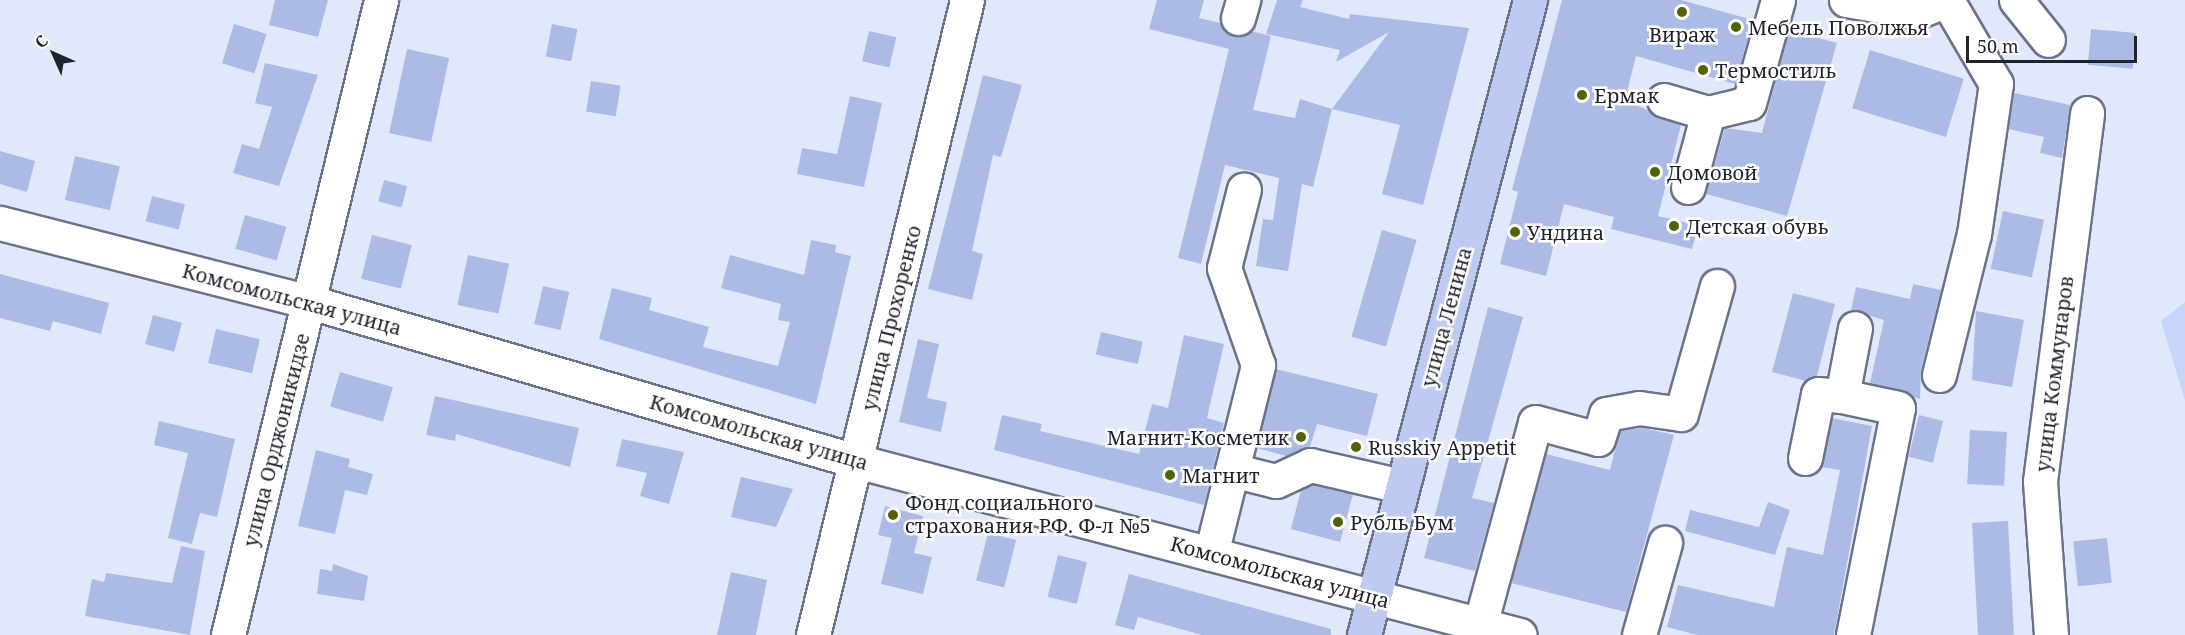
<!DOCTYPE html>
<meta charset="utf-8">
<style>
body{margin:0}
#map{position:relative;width:2185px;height:635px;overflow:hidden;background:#e1e8fb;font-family:"Noto Serif",serif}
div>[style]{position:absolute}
.green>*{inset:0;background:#c7d5fb}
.building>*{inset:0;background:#acbbe5;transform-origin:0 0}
.roads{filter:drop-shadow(2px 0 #6b7388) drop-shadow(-2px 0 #6b7388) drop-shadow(0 2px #6b7388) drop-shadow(0 -2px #6b7388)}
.minor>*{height:33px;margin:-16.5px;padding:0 16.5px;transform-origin:16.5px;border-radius:16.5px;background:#fff}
.major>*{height:33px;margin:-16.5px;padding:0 16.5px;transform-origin:16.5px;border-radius:16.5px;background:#becaf1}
.dots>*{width:16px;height:16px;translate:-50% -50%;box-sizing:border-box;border:3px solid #fff;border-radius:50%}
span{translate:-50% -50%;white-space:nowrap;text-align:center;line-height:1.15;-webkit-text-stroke:5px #fff;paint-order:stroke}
.poi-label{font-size:20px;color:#1f232b}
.left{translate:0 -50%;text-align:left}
.right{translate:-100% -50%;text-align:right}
.street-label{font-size:20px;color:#1f232b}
.north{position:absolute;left:24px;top:24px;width:60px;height:60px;-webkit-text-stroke:4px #fff;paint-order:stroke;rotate:315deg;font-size:16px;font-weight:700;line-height:24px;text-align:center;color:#1f232b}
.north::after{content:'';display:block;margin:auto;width:21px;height:27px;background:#1f232b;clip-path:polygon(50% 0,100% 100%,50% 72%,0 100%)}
.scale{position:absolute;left:1966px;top:36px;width:171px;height:27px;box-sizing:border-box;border:3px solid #1f232b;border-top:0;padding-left:8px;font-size:18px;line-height:21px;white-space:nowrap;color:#1f232b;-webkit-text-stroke:4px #fff;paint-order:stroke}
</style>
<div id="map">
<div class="green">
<i style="clip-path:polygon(2185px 302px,2185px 401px,2161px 321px)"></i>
</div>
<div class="building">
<i style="clip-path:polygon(275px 0,328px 0,318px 37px,269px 25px)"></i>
<i style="clip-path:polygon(1157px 0,1204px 0,1199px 18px,1220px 23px,1234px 36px,1251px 31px,1271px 36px,1253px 110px,1295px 118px,1300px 99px,1332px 109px,1313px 187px,1302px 184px,1288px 271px,1256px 266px,1263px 219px,1273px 220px,1279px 178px,1225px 165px,1201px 264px,1178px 258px,1229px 49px,1149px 29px)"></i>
<i style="clip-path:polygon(1277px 0,1303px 0,1300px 7px,1349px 19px,1350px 14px,1469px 28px,1423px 205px,1382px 194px,1400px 125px,1332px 109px,1389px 32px,1336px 62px,1340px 50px,1266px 34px)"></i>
<i style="clip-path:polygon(1562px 0,1681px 0,1753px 20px,1735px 84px,1636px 56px,1625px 100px,1681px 125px,1658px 216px,1698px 225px,1692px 249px,1611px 229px,1614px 217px,1564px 204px,1546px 276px,1500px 264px,1518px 192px,1512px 190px)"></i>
<i style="left:234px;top:24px;width:34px;height:41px;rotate:17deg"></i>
<i style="left:552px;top:24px;width:26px;height:33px;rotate:11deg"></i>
<i style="left:2091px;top:29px;width:45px;height:36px;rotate:5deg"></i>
<i style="clip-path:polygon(1789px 30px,1837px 43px,1787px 216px,1706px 194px,1725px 128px,1762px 133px)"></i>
<i style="left:869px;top:31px;width:28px;height:31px;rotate:13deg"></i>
<i style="left:407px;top:49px;width:43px;height:86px;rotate:12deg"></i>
<i style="left:1870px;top:50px;width:98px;height:61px;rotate:17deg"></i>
<i style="clip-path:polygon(265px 63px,318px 75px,279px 186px,233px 173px,242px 144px,259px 149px,272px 107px,255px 103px)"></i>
<i style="clip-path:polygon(983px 75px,1022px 85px,1001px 157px,993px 155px,972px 251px,983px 254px,972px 300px,928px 289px)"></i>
<i style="left:591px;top:81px;width:30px;height:31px;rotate:9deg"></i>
<i style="clip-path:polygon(2014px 93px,2070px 105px,2062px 158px,2040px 153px,2044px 137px,2008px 129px)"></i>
<i style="clip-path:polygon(850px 96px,882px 103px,864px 187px,797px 174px,802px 148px,837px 154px)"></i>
<i style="clip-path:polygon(0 151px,35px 161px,27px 192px,0 184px)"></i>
<i style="left:75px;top:156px;width:46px;height:45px;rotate:13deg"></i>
<i style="left:384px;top:180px;width:24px;height:22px;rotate:15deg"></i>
<i style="left:152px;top:196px;width:34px;height:26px;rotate:14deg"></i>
<i style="left:2003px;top:211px;width:42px;height:59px;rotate:12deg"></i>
<i style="left:245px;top:215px;width:43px;height:35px;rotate:16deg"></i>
<i style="left:1382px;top:230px;width:36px;height:111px;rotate:16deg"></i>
<i style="left:372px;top:235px;width:41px;height:45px;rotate:14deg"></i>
<i style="clip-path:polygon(811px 240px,836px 245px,835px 252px,851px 256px,816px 404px,599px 339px,612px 288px,652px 298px,649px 310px,709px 327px,703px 347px,778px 366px,790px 322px,778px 320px,781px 304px,721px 288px,730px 255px,804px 275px)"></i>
<i style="left:468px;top:255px;width:42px;height:51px;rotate:12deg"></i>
<i style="clip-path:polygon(0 274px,109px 303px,101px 334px,53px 321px,50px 331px,0 318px)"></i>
<i style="clip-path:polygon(1913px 284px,1941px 290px,1921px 370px,1920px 399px,1870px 383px,1884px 320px,1851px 310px,1856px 287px,1910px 299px)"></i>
<i style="left:543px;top:286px;width:27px;height:39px;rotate:13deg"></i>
<i style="clip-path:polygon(1793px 293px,1835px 304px,1817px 376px,1806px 381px,1772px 372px)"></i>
<i style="clip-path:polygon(1488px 307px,1523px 317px,1472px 498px,1494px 503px,1475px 571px,1424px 558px)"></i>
<i style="clip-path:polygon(1976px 311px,2024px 320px,2012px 387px,1972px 380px)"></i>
<i style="left:153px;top:315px;width:30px;height:30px;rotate:15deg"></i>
<i style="left:216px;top:329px;width:45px;height:35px;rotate:13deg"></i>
<i style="left:1101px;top:332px;width:43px;height:23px;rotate:13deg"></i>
<i style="clip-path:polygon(1184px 335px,1224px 344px,1207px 418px,1224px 423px,1204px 505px,994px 450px,1002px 415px,1042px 424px,1040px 431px,1139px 454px,1152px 404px,1168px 408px)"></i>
<i style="clip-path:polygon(918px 339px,939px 344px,927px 398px,947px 402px,941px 432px,899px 422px)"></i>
<i style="clip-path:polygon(1276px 369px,1378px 394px,1367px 436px,1317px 424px,1310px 447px,1286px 456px,1257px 448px)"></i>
<i style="left:340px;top:372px;width:55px;height:36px;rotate:16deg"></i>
<i style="clip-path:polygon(435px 396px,579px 428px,570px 467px,456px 434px,455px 441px,426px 435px)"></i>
<i style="left:1919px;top:415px;width:25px;height:43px;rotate:14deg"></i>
<i style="clip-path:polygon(1832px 418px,1872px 426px,1834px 635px,1697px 635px,1667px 627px,1678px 585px,1774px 607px,1787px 547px,1823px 555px,1840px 470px,1821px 467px)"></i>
<i style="clip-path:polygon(159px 421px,235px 439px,217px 517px,200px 513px,192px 544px,168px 538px,188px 453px,154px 445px)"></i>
<i style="clip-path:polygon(1643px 428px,1674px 435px,1626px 612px,1511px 583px,1546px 454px,1610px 470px,1620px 430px)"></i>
<i style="left:1970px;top:430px;width:37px;height:54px;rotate:3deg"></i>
<i style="clip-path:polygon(622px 439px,684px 452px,669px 504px,640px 496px,647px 473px,616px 466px)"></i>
<i style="clip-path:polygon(316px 450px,350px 459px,348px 467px,373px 474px,367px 495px,345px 490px,335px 534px,298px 526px)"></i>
<i style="clip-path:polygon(741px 477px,793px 489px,776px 527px,731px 517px)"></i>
<i style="clip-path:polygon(1312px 485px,1353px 494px,1340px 542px,1291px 529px,1301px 490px)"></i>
<i style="clip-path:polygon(1768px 502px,1790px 510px,1775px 555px,1685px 531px,1690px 510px,1759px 527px)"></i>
<i style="clip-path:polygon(885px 506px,923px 516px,914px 553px,932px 557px,923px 594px,881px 584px,892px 538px,878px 535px)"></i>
<i style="left:2008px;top:521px;width:114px;height:36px;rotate:87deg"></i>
<i style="left:988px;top:533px;width:29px;height:49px;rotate:14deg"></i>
<i style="left:2107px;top:538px;width:45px;height:34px;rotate:84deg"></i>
<i style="clip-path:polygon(181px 546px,205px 551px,190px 635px,85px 616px,92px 579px,104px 582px,106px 573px,172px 583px)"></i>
<i style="left:1058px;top:555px;width:30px;height:43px;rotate:14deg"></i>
<i style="clip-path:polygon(333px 564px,368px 576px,364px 601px,317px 594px,320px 569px,332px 571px)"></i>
<i style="clip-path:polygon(731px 572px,767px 580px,756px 635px,717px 635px)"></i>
<i style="clip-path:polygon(1129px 574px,1331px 629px,1331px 635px,1202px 635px,1138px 617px,1134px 630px,1115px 625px)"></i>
</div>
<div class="roads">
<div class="minor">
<i style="left:1846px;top:0;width:72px;rotate:9.6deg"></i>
<i style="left:1917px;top:12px;width:32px;rotate:-22deg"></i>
<i style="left:2016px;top:0;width:51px;rotate:51.3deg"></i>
<i style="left:1238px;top:18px;width:19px;rotate:-74deg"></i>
<i style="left:1664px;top:100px;width:46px;rotate:16.5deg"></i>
<i style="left:1688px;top:187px;width:77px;rotate:-74.9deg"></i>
<i style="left:1708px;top:113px;width:42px;rotate:-13.7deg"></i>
<i style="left:1749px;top:103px;width:107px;rotate:-74.3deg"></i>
<i style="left:0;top:223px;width:320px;rotate:14.3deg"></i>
<i style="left:310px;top:302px;width:569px;rotate:16.24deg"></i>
<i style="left:856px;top:461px;width:686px;rotate:14.68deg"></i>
<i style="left:1939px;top:375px;width:145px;rotate:-76.1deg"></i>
<i style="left:1974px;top:234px;width:152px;rotate:-81.7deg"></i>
<i style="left:1996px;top:84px;width:97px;rotate:-120.3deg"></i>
<i style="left:1805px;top:458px;width:65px;rotate:-78.5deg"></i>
<i style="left:1818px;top:394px;width:24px;rotate:5deg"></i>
<i style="left:1232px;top:470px;width:45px;rotate:14deg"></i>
<i style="left:1276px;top:481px;width:38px;rotate:-25deg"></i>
<i style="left:1310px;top:465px;width:93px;rotate:13deg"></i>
<i style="left:1211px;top:554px;width:195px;rotate:-76deg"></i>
<i style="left:1258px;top:365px;width:103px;rotate:-109.3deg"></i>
<i style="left:1224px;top:268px;width:81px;rotate:-75.8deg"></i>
<i style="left:1480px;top:625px;width:210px;rotate:-74.8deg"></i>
<i style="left:1535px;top:422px;width:65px;rotate:15.1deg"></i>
<i style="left:1598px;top:439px;width:26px;rotate:-72deg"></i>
<i style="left:1606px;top:414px;width:34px;rotate:-10deg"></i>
<i style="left:1639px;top:408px;width:42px;rotate:8.1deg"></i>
<i style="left:1681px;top:414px;width:133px;rotate:-74.3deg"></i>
<i style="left:228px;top:635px;width:653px;rotate:-76.45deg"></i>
<i style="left:813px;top:635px;width:653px;rotate:-76.37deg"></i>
<i style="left:1639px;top:635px;width:96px;rotate:-74.2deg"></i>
<i style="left:1853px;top:635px;width:231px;rotate:-78.8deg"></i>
<i style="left:1898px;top:408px;width:57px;rotate:-167.9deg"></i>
<i style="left:1842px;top:396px;width:69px;rotate:-79.2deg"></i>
<i style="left:2051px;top:635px;width:154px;rotate:-94.1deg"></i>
<i style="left:2040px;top:481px;width:371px;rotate:-82.7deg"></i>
</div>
<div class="major">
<i style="left:1364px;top:635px;width:656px;rotate:-75.35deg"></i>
</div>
</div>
<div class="dots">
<i style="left:1682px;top:12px;background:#536204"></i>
<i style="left:1736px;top:27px;background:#536204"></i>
<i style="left:1703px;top:70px;background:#536204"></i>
<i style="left:1582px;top:95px;background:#536204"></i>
<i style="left:1655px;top:172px;background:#536204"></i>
<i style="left:1674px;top:226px;background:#536204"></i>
<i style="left:1515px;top:232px;background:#536204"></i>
<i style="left:1301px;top:437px;background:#536204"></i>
<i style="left:1356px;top:447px;background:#536204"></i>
<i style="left:1170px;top:475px;background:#536204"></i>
<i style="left:893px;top:515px;background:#536204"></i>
<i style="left:1338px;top:522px;background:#536204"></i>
</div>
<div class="poi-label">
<span class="left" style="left:1748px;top:27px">Мебель Поволжья</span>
<span style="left:1682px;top:34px">Вираж</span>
<span class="left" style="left:1715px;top:70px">Термостиль</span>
<span class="left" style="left:1594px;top:95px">Ермак</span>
<span class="left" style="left:1667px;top:172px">Домовой</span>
<span class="left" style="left:1686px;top:226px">Детская обувь</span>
<span class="left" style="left:1527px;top:232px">Ундина</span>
<span class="right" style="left:1289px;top:437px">Магнит-Косметик</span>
<span class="left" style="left:1368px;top:447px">Russkiy Appetit</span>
<span class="left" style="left:1182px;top:475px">Магнит</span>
<span class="left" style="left:905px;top:514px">Фонд социального<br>страхования РФ. Ф-л №5</span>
<span class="left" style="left:1350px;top:522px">Рубль Бум</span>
</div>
<div class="street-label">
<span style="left:292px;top:299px;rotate:15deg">Комсомольская улица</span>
<span style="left:1446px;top:317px;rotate:-75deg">улица Ленина</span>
<span style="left:891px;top:318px;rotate:-76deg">улица Прохоренко</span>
<span style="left:2054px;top:374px;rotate:-83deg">улица Коммунаров</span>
<span style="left:759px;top:432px;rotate:16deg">Комсомольская улица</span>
<span style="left:276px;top:440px;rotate:-76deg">улица Орджоникидзе</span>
<span style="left:1280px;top:572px;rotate:15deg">Комсомольская улица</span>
</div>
<div class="north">С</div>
<div class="scale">50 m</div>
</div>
